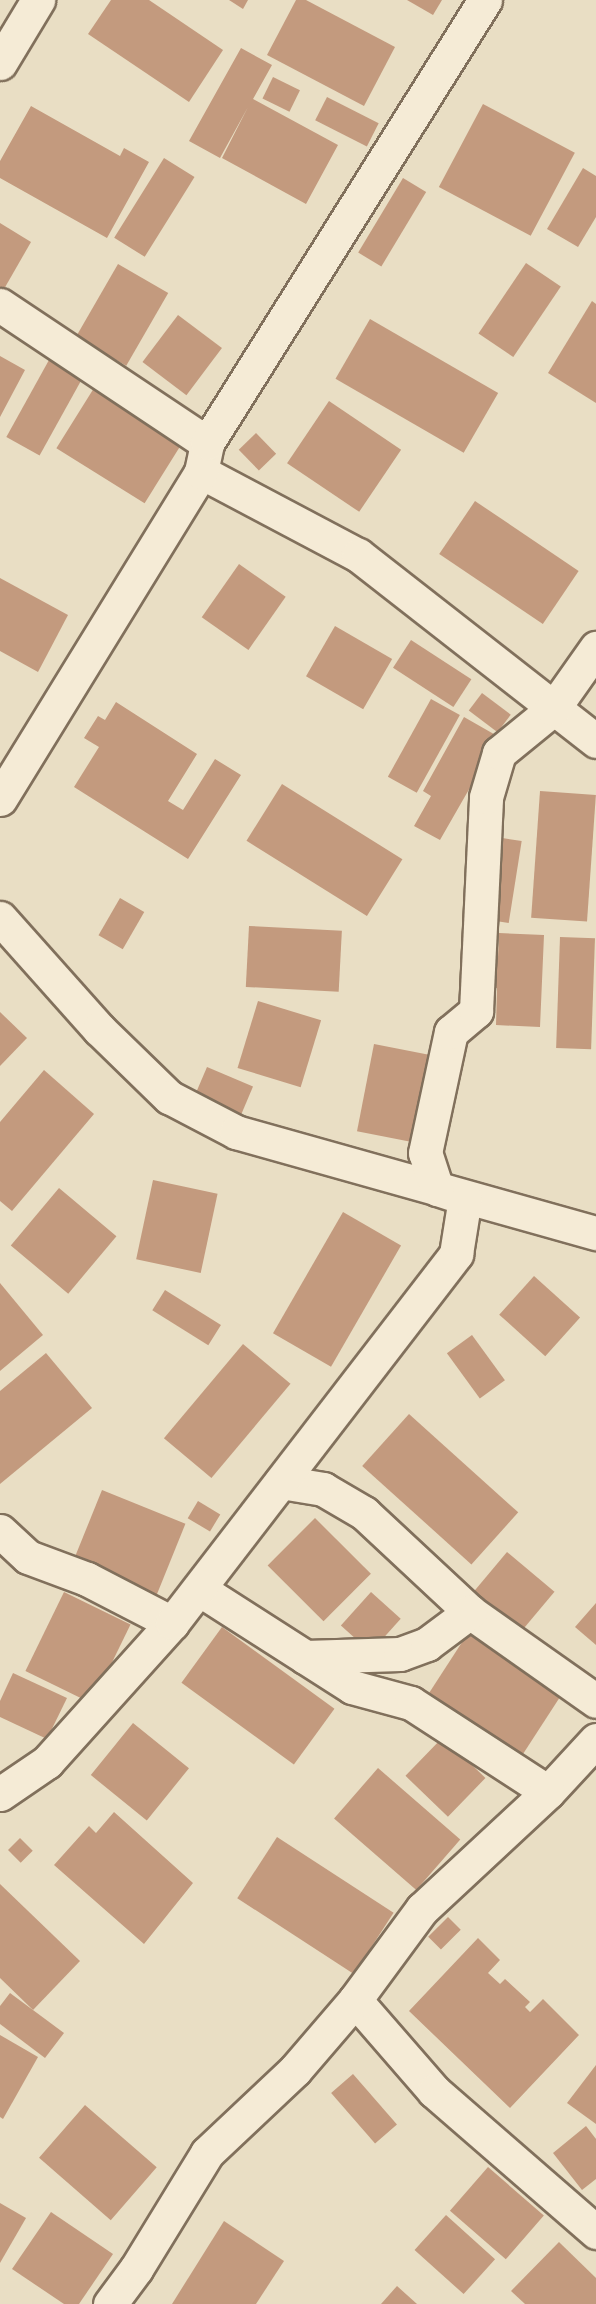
<!DOCTYPE html>
<style>
body{margin:0}
#map{position:relative;width:596px;height:2304px;overflow:hidden;background:#e9dec4;font-family:"Zilla Slab",serif}
div>[style]{position:absolute}
.building>*{inset:0;background:#c39a7e;transform-origin:0 0}
.roads{filter:drop-shadow(2px 0 #81705c) drop-shadow(-2px 0 #81705c) drop-shadow(0 2px #81705c) drop-shadow(0 -2px #81705c)}
.minor>*{height:33px;margin:-16.5px;padding:0 16.5px;transform-origin:16.5px;border-radius:16.5px;background:#f5ebd6}
span{translate:-50% -50%;white-space:nowrap;text-align:center;line-height:1.15;-webkit-text-stroke:5px #f1e8d3;paint-order:stroke}
</style>
<div id="map">
<div class="building">
<i style="clip-path:polygon(111px 0,149px 0,223px 50px,189px 102px,88px 34px)"></i>
<i style="clip-path:polygon(229px 0,248px 0,243px 9px)"></i>
<i style="clip-path:polygon(296px 0,306px 0,395px 47px,364px 106px,267px 55px)"></i>
<i style="clip-path:polygon(407px 0,442px 0,433px 15px)"></i>
<i style="clip-path:polygon(241px 48px,272px 65px,253px 99px,338px 145px,306px 204px,222px 158px,248px 107px,220px 158px,189px 141px)"></i>
<i style="left:273px;top:77px;width:30px;height:24px;rotate:26deg"></i>
<i style="left:327px;top:97px;width:58px;height:26px;rotate:27deg"></i>
<i style="left:483px;top:104px;width:104px;height:94px;rotate:28deg"></i>
<i style="clip-path:polygon(31px 106px,120px 156px,124px 148px,149px 162px,107px 238px,0 178px,0 161px)"></i>
<i style="left:164px;top:158px;width:36px;height:94px;rotate:32deg"></i>
<i style="clip-path:polygon(583px 168px,596px 176px,596px 217px,578px 247px,547px 229px)"></i>
<i style="left:403px;top:178px;width:27px;height:87px;rotate:31deg"></i>
<i style="clip-path:polygon(0 223px,31px 242px,0 296px)"></i>
<i style="left:526px;top:263px;width:42px;height:85px;rotate:34deg"></i>
<i style="left:118px;top:264px;width:58px;height:84px;rotate:30deg"></i>
<i style="clip-path:polygon(592px 301px,596px 304px,596px 403px,548px 373px)"></i>
<i style="left:178px;top:315px;width:55px;height:59px;rotate:37deg"></i>
<i style="left:370px;top:319px;width:148px;height:69px;rotate:30deg"></i>
<i style="clip-path:polygon(0 356px,25px 370px,0 417px)"></i>
<i style="left:49px;top:360px;width:38px;height:88px;rotate:29deg"></i>
<i style="left:94px;top:388px;width:104px;height:71px;rotate:32deg"></i>
<i style="left:329px;top:401px;width:87px;height:75px;rotate:34deg"></i>
<i style="left:256px;top:433px;width:29px;height:24px;rotate:46deg"></i>
<i style="left:475px;top:501px;width:125px;height:64px;rotate:34deg"></i>
<i style="left:239px;top:564px;width:57px;height:65px;rotate:35deg"></i>
<i style="clip-path:polygon(0 578px,68px 615px,38px 672px,0 651px)"></i>
<i style="left:335px;top:626px;width:66px;height:58px;rotate:30deg"></i>
<i style="left:411px;top:640px;width:72px;height:33px;rotate:33deg"></i>
<i style="left:482px;top:693px;width:36px;height:22px;rotate:37deg"></i>
<i style="left:431px;top:699px;width:33px;height:89px;rotate:29deg"></i>
<i style="clip-path:polygon(116px 702px,197px 754px,168px 801px,183px 810px,215px 759px,241px 775px,188px 859px,74px 787px,99px 747px,84px 738px,98px 716px,105px 720px)"></i>
<i style="clip-path:polygon(464px 717px,499px 737px,440px 840px,414px 826px,431px 796px,423px 791px)"></i>
<i style="left:282px;top:784px;width:142px;height:67px;rotate:32deg"></i>
<i style="left:540px;top:791px;width:56px;height:127px;rotate:4deg"></i>
<i style="left:496px;top:837px;width:26px;height:83px;rotate:9deg"></i>
<i style="left:120px;top:898px;width:28px;height:43px;rotate:30deg"></i>
<i style="left:249px;top:926px;width:93px;height:61px;rotate:3deg"></i>
<i style="clip-path:polygon(499px 933px,544px 935px,540px 1027px,496px 1025px,497px 988px,485px 988px,487px 957px,498px 957px)"></i>
<i style="left:560px;top:937px;width:35px;height:111px;rotate:2deg"></i>
<i style="left:258px;top:1001px;width:66px;height:70px;rotate:17deg"></i>
<i style="clip-path:polygon(0 1012px,27px 1038px,0 1066px)"></i>
<i style="left:374px;top:1044px;width:65px;height:89px;rotate:11deg"></i>
<i style="left:207px;top:1067px;width:50px;height:30px;rotate:23deg"></i>
<i style="clip-path:polygon(44px 1070px,94px 1114px,12px 1211px,0 1201px,0 1122px)"></i>
<i style="left:153px;top:1180px;width:66px;height:81px;rotate:12deg"></i>
<i style="left:59px;top:1188px;width:75px;height:75px;rotate:40deg"></i>
<i style="left:343px;top:1212px;width:67px;height:140px;rotate:30deg"></i>
<i style="left:534px;top:1276px;width:62px;height:52px;rotate:42deg"></i>
<i style="clip-path:polygon(0 1283px,43px 1335px,0 1371px)"></i>
<i style="left:165px;top:1290px;width:66px;height:24px;rotate:32deg"></i>
<i style="left:472px;top:1335px;width:56px;height:31px;rotate:54deg"></i>
<i style="left:243px;top:1344px;width:62px;height:123px;rotate:40deg"></i>
<i style="clip-path:polygon(46px 1353px,92px 1408px,0 1484px,0 1391px)"></i>
<i style="left:409px;top:1414px;width:147px;height:70px;rotate:42deg"></i>
<i style="left:102px;top:1490px;width:90px;height:85px;rotate:22deg"></i>
<i style="left:198px;top:1501px;width:26px;height:20px;rotate:31deg"></i>
<i style="left:315px;top:1518px;width:79px;height:67px;rotate:45deg"></i>
<i style="left:507px;top:1552px;width:62px;height:60px;rotate:40deg"></i>
<i style="left:64px;top:1592px;width:74px;height:88px;rotate:26deg"></i>
<i style="left:371px;top:1592px;width:40px;height:45px;rotate:42deg"></i>
<i style="clip-path:polygon(596px 1603px,596px 1645px,575px 1627px)"></i>
<i style="left:222px;top:1627px;width:139px;height:69px;rotate:36deg"></i>
<i style="left:468px;top:1633px;width:112px;height:84px;rotate:33deg"></i>
<i style="clip-path:polygon(13px 1673px,67px 1698px,47px 1739px,0 1717px,0 1701px)"></i>
<i style="left:133px;top:1723px;width:72px;height:67px;rotate:39deg"></i>
<i style="left:443px;top:1737px;width:59px;height:54px;rotate:44deg"></i>
<i style="left:378px;top:1768px;width:109px;height:67px;rotate:41deg"></i>
<i style="clip-path:polygon(114px 1812px,193px 1883px,144px 1944px,54px 1865px,89px 1826px,96px 1833px)"></i>
<i style="left:277px;top:1837px;width:139px;height:73px;rotate:33deg"></i>
<i style="left:20px;top:1838px;width:18px;height:17px;rotate:45deg"></i>
<i style="clip-path:polygon(0 1884px,80px 1961px,33px 2010px,0 1978px)"></i>
<i style="left:448px;top:1917px;width:18px;height:28px;rotate:45deg"></i>
<i style="clip-path:polygon(478px 1938px,500px 1960px,488px 1973px,500px 1984px,505px 1979px,530px 2002px,525px 2007px,530px 2012px,543px 1999px,579px 2035px,510px 2108px,409px 2011px)"></i>
<i style="clip-path:polygon(10px 1993px,64px 2033px,45px 2058px,0 2024px,0 2006px)"></i>
<i style="clip-path:polygon(0 2035px,38px 2057px,3px 2119px,0 2117px)"></i>
<i style="clip-path:polygon(596px 2065px,596px 2124px,567px 2103px)"></i>
<i style="left:353px;top:2074px;width:67px;height:29px;rotate:49deg"></i>
<i style="left:85px;top:2105px;width:95px;height:70px;rotate:41deg"></i>
<i style="clip-path:polygon(586px 2126px,596px 2139px,596px 2179px,582px 2190px,553px 2153px)"></i>
<i style="left:488px;top:2167px;width:74px;height:58px;rotate:41deg"></i>
<i style="clip-path:polygon(0 2203px,26px 2218px,0 2263px)"></i>
<i style="clip-path:polygon(51px 2212px,113px 2254px,79px 2304px,64px 2304px,12px 2269px)"></i>
<i style="left:446px;top:2215px;width:66px;height:47px;rotate:42deg"></i>
<i style="clip-path:polygon(224px 2221px,284px 2261px,256px 2304px,172px 2304px)"></i>
<i style="clip-path:polygon(559px 2242px,596px 2278px,596px 2304px,525px 2304px,511px 2291px)"></i>
<i style="clip-path:polygon(397px 2286px,417px 2304px,381px 2304px)"></i>
</div>
<div class="roads">
<div class="minor">
<i style="left:0;top:63px;width:74px;rotate:-58.9deg"></i>
<i style="left:0;top:305px;width:249px;rotate:33.7deg"></i>
<i style="left:201px;top:472px;width:178px;rotate:27.9deg"></i>
<i style="left:358px;top:555px;width:302px;rotate:38deg"></i>
<i style="left:0;top:799px;width:384px;rotate:-58.4deg"></i>
<i style="left:201px;top:472px;width:30px;rotate:-78deg"></i>
<i style="left:207px;top:443px;width:523px;rotate:-57.89deg"></i>
<i style="left:0;top:918px;width:149px;rotate:48.3deg"></i>
<i style="left:99px;top:1029px;width:98px;rotate:44.2deg"></i>
<i style="left:169px;top:1097px;width:76px;rotate:27.6deg"></i>
<i style="left:236px;top:1132px;width:374px;rotate:15.7deg"></i>
<i style="left:281px;top:1482px;width:43px;rotate:9.5deg"></i>
<i style="left:323px;top:1489px;width:48px;rotate:30.3deg"></i>
<i style="left:364px;top:1513px;width:145px;rotate:43deg"></i>
<i style="left:470px;top:1612px;width:154px;rotate:35.2deg"></i>
<i style="left:0;top:1531px;width:38px;rotate:43deg"></i>
<i style="left:28px;top:1557px;width:63px;rotate:20.4deg"></i>
<i style="left:87px;top:1579px;width:96px;rotate:27.4deg"></i>
<i style="left:199px;top:1589px;width:182px;rotate:32.6deg"></i>
<i style="left:352px;top:1687px;width:61px;rotate:15.2deg"></i>
<i style="left:411px;top:1703px;width:163px;rotate:33deg"></i>
<i style="left:305px;top:1657px;width:95px;rotate:-1.8deg"></i>
<i style="left:400px;top:1654px;width:29px;rotate:-20deg"></i>
<i style="left:427px;top:1644px;width:54px;rotate:-36.7deg"></i>
<i style="left:596px;top:1740px;width:71px;rotate:132.7deg"></i>
<i style="left:548px;top:1792px;width:172px;rotate:137.1deg"></i>
<i style="left:422px;top:1909px;width:113px;rotate:126.4deg"></i>
<i style="left:355px;top:2000px;width:121px;rotate:49deg"></i>
<i style="left:434px;top:2091px;width:215px;rotate:41deg"></i>
<i style="left:0;top:1794px;width:57px;rotate:-34.2deg"></i>
<i style="left:47px;top:1762px;width:187px;rotate:-48deg"></i>
<i style="left:172px;top:1623px;width:466px;rotate:-52.4deg"></i>
<i style="left:456px;top:1254px;width:57px;rotate:-80.9deg"></i>
<i style="left:465px;top:1198px;width:29px;rotate:-162deg"></i>
<i style="left:437px;top:1189px;width:38px;rotate:-108deg"></i>
<i style="left:425px;top:1153px;width:124px;rotate:-77.9deg"></i>
<i style="left:451px;top:1032px;width:33px;rotate:-40deg"></i>
<i style="left:476px;top:1011px;width:214px;rotate:-87.3deg"></i>
<i style="left:486px;top:797px;width:46px;rotate:-73.5deg"></i>
<i style="left:499px;top:753px;width:70px;rotate:-39.2deg"></i>
<i style="left:553px;top:709px;width:75px;rotate:-54.8deg"></i>
<i style="left:110px;top:2304px;width:44px;rotate:-53.4deg"></i>
<i style="left:136px;top:2269px;width:136px;rotate:-58.5deg"></i>
<i style="left:207px;top:2153px;width:121px;rotate:-43.3deg"></i>
<i style="left:295px;top:2070px;width:92px;rotate:-49.4deg"></i>
</div>
</div>
</div>
